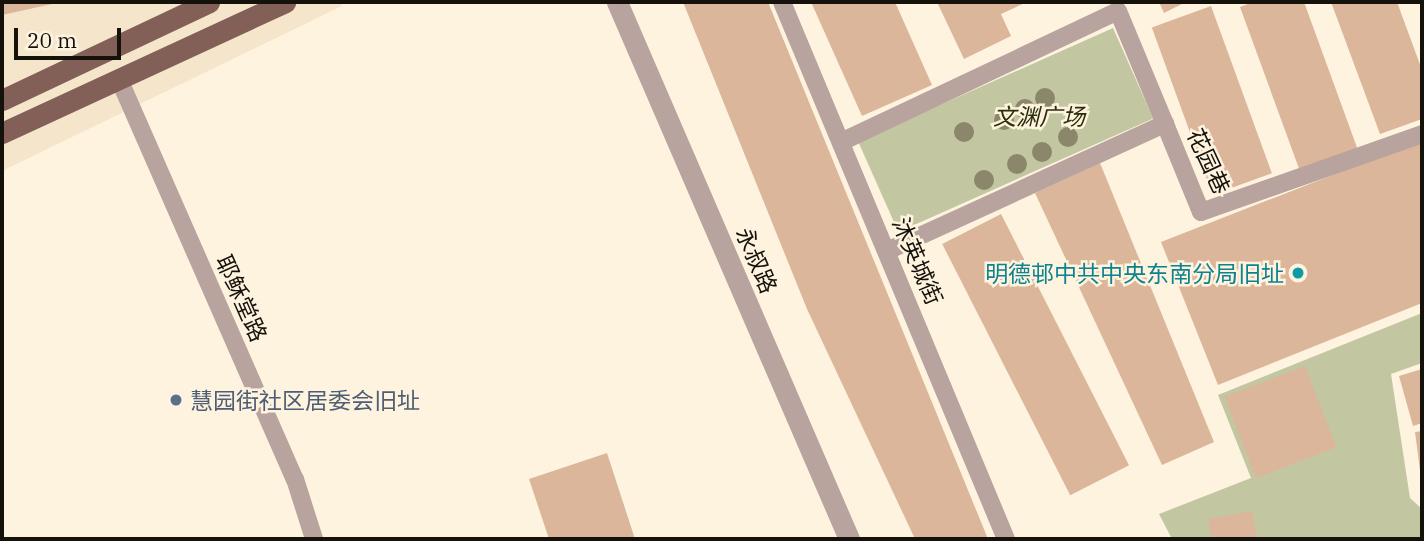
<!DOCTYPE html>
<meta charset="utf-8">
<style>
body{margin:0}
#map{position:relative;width:1424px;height:541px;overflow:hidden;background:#fef3df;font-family:"IBM Plex Serif","Noto Sans SC",serif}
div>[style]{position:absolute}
.built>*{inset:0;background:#f5e6cb}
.green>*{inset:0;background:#c2c7a2;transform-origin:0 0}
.building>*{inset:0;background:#dbb69a;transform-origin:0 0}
.service>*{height:18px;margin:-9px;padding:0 9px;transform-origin:9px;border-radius:9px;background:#b8a39e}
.tertiary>*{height:21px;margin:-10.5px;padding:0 10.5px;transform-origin:10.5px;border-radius:10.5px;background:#b8a39e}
.primary>*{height:21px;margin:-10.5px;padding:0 10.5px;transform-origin:10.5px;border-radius:10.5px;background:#836057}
.trees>*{width:20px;height:20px;margin:-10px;border-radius:50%;background:#8a876a}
.dots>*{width:19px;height:19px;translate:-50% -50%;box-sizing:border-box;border:4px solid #fef3df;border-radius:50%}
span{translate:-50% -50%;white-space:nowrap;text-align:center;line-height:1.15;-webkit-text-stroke:5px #fef3df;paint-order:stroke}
.park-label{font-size:23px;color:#2b2e0b;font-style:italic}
.street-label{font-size:23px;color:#15120b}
.culture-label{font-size:23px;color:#0d838f}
.right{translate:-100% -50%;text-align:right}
.service-label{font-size:23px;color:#4e5e75}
.left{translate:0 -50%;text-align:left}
.frame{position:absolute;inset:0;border:4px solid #15120b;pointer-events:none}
.scale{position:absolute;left:14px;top:28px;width:107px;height:32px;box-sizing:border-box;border:4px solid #15120b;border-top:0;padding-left:9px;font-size:21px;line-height:24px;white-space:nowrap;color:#15120b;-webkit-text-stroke:5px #fef3df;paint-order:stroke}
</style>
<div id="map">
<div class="built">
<i style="clip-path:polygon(2px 2px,340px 2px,342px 6px,2px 171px)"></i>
</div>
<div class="green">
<i style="left:1113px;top:28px;width:99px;height:279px;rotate:66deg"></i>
<i style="clip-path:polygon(1422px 313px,1422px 363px,1391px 374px,1410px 498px,1422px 509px,1422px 539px,1172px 539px,1159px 514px,1251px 478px,1218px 395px)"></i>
</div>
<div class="building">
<i style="clip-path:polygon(2px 2px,52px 2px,52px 4px,2px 15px)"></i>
<i style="clip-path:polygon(683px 2px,768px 2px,988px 539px,915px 539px,807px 309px)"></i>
<i style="clip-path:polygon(811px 2px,895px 2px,932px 85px,862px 116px)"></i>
<i style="clip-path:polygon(937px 2px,1027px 2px,1001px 14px,1011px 36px,964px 59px)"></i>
<i style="clip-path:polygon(1159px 2px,1186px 2px,1164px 13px)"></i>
<i style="clip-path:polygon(1253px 2px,1304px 2px,1359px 153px,1301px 174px,1240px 7px)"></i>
<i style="clip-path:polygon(1331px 2px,1397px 2px,1422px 70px,1422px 119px,1380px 134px)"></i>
<i style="left:1211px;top:6px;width:178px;height:63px;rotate:70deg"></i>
<i style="clip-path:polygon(1422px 140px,1422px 303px,1218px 385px,1161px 242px)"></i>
<i style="clip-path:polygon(1100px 163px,1214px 442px,1162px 465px,1035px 193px)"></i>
<i style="left:1001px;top:214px;width:282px;height:66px;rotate:63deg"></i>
<i style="left:1305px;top:366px;width:87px;height:86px;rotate:69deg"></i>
<i style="clip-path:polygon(1422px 369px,1422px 423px,1413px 426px,1399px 376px)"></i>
<i style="clip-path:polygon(1422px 431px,1422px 478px,1421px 478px,1415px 432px)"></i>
<i style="clip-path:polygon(607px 453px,635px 539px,549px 539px,529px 479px)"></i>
<i style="clip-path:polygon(1252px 511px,1257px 539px,1212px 539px,1208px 519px)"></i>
</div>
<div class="service">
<i style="left:782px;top:2px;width:582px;rotate:67.36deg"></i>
<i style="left:119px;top:79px;width:437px;rotate:66.3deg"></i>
<i style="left:295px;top:479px;width:63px;rotate:72.4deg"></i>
<i style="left:841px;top:142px;width:306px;rotate:-25.3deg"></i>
<i style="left:1118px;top:11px;width:122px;rotate:67.4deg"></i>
<i style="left:887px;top:251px;width:306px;rotate:-24.6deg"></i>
<i style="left:1165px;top:124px;width:95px;rotate:67.8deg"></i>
<i style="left:1201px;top:212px;width:234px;rotate:-19.4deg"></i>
</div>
<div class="tertiary">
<i style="left:617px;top:2px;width:585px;rotate:66.63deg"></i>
</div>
<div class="primary">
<i style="left:2px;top:100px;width:229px;rotate:-25.3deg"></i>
<i style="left:2px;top:133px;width:312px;rotate:-24.8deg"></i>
</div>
<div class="trees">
<i style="left:1045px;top:98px"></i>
<i style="left:1025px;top:109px"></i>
<i style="left:1004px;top:120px"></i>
<i style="left:964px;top:132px"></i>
<i style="left:1068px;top:137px"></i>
<i style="left:1042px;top:152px"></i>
<i style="left:1017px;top:164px"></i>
<i style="left:984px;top:180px"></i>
</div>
<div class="dots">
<i style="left:1298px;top:273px;background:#0f9aa8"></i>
<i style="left:176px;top:400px;background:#5c6f8a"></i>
</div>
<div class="park-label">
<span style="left:1039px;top:116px">文渊广场</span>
</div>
<div class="street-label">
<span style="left:1209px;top:161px;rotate:65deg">花园巷</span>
<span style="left:757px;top:260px;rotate:67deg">永叔路</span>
<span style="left:918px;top:261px;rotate:67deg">沐英城街</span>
<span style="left:242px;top:298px;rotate:66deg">耶稣堂路</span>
</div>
<div class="culture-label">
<span class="right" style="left:1284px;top:273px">明德邨中共中央东南分局旧址</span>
</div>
<div class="service-label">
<span class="left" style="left:190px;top:400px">慧园街社区居委会旧址</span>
</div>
<div class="frame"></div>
<div class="scale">20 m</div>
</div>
